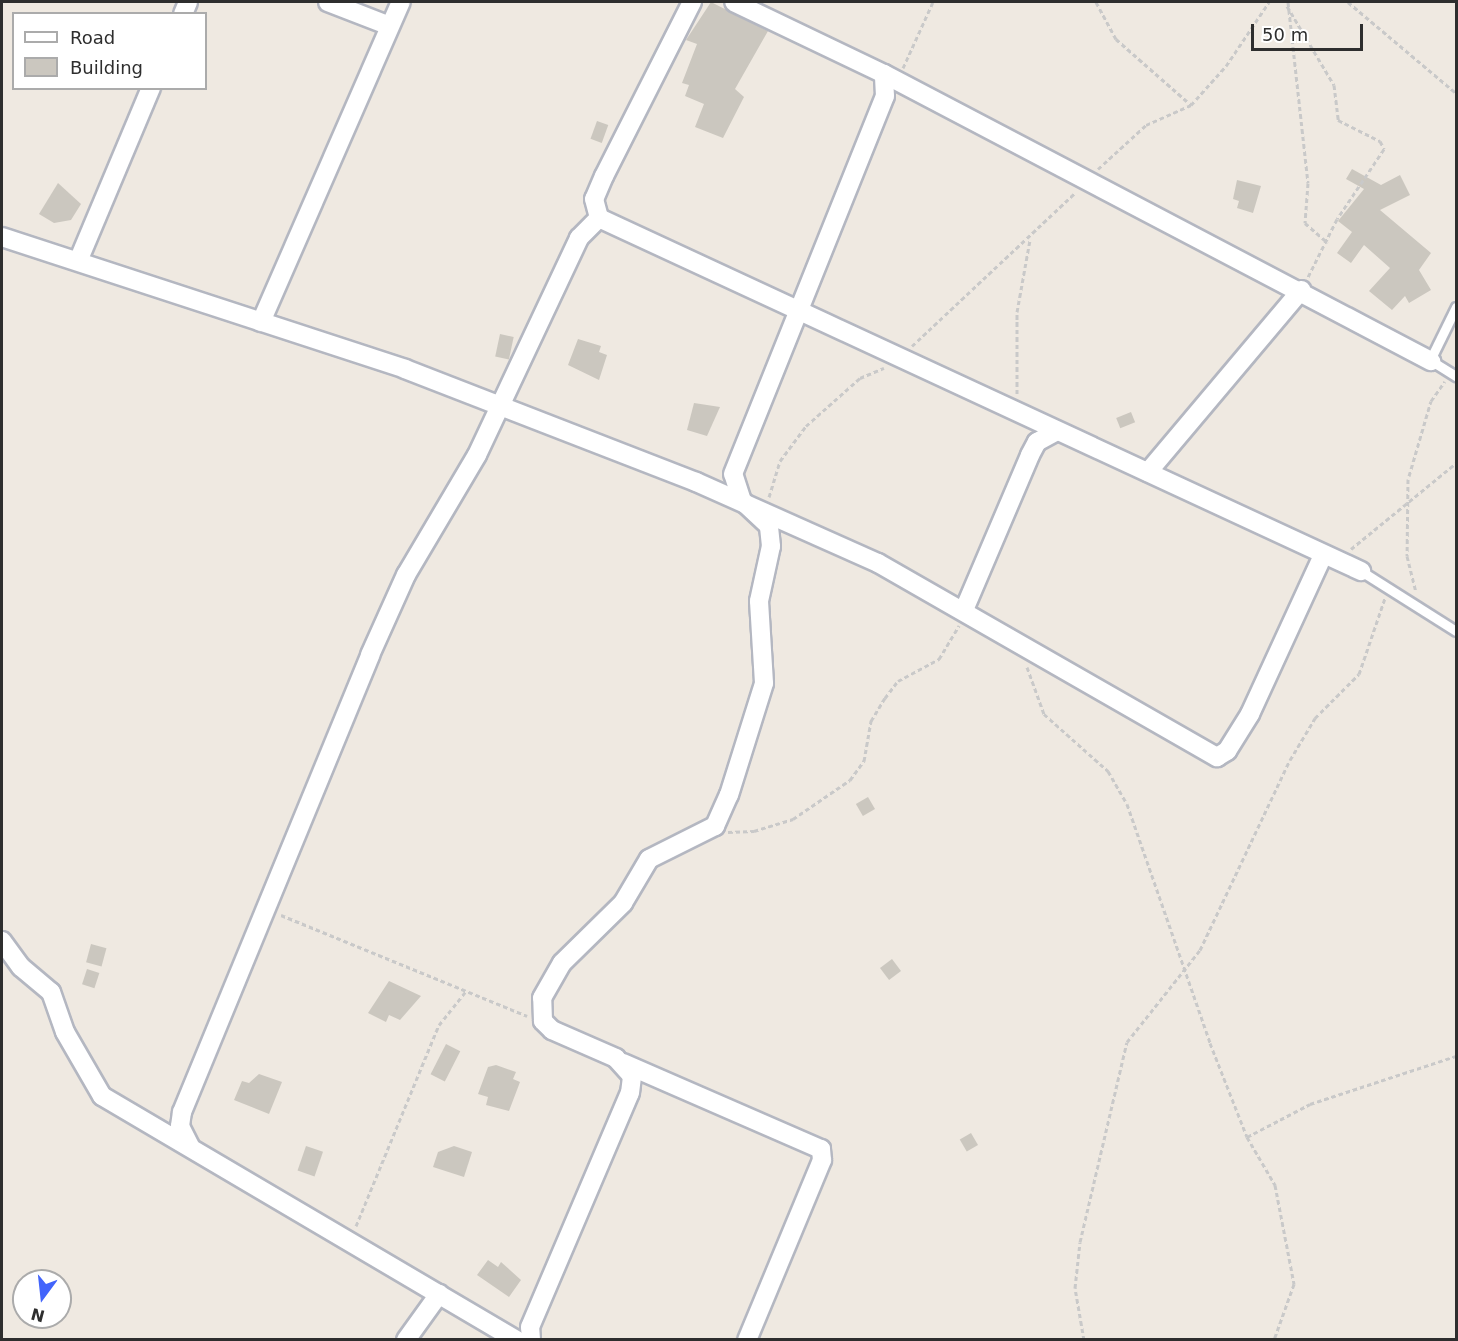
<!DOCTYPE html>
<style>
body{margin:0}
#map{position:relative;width:1458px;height:1341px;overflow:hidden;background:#efe9e1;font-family:"DejaVu Sans",sans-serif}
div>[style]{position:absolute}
.building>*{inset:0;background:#cbc7bf;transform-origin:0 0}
.path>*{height:3px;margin-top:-1.5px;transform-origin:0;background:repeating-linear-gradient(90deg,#c9c9c9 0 4.5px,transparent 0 7.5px)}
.roads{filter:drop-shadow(2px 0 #b4b7c1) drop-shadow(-2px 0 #b4b7c1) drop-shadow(0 2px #b4b7c1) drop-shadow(0 -2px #b4b7c1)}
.lane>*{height:9px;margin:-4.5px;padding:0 4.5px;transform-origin:4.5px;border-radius:4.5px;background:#fff}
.street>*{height:18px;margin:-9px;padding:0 9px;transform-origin:9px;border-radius:9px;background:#fff}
span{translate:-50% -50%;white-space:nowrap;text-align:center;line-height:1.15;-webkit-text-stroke:6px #fff;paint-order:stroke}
.frame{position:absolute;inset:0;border:3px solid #2e2e2e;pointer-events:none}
.legend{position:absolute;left:12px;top:12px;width:195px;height:78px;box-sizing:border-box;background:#fff;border:2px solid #ababab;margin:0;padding:8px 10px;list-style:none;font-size:18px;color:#2e2e2e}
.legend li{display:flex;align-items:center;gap:12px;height:30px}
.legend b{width:30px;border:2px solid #ababab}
.north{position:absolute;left:12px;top:1269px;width:60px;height:60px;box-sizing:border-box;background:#fff;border:2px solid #ababab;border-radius:50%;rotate:195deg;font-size:16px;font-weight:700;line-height:24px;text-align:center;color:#2e2e2e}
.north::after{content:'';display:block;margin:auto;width:21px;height:27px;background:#4264fb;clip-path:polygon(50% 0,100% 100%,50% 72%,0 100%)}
.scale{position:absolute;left:1251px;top:24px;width:112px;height:27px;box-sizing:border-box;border:3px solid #2e2e2e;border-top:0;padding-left:8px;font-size:18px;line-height:21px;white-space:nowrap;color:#2e2e2e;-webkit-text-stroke:4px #fff;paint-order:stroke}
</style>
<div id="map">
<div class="building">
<i style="clip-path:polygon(711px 2px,768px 31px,735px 89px,744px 97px,723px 138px,695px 127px,704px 104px,685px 96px,689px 85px,682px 83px,697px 44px,686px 40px)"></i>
<i style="left:597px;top:121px;width:12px;height:19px;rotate:20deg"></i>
<i style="clip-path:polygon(1352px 169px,1381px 185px,1400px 175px,1410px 195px,1380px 210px,1431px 253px,1419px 270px,1431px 290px,1409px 303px,1405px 296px,1392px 310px,1369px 291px,1390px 268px,1364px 245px,1351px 263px,1337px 253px,1352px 232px,1338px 221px,1364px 189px,1346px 179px)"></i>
<i style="clip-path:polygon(1237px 180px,1261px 186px,1253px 213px,1237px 208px,1239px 201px,1233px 199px)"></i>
<i style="clip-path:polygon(58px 183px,81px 204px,71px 220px,54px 223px,39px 214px)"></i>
<i style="left:500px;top:334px;width:14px;height:23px;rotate:12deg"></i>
<i style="clip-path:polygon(578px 339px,601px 346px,599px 352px,607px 355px,599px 380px,568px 365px)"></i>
<i style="clip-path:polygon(694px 403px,720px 407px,707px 436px,687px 430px)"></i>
<i style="left:1131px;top:412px;width:11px;height:16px;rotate:68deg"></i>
<i style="left:868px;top:797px;width:14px;height:14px;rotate:60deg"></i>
<i style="left:91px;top:944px;width:16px;height:19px;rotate:15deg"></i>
<i style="left:892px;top:959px;width:15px;height:15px;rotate:53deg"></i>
<i style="left:87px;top:969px;width:13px;height:16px;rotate:18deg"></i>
<i style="clip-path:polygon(389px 981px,421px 996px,400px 1020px,389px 1015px,386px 1022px,368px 1013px)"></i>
<i style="left:446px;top:1044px;width:16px;height:34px;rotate:27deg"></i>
<i style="clip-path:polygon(496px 1065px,516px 1072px,513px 1079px,520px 1082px,509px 1111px,486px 1105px,488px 1097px,478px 1094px,488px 1067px)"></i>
<i style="clip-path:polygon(259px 1074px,282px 1082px,269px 1114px,234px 1100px,242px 1081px,249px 1083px)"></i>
<i style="left:971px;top:1133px;width:14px;height:13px;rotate:60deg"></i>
<i style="left:306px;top:1146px;width:18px;height:26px;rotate:19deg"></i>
<i style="clip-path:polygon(454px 1146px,472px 1152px,464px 1177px,433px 1167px,438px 1152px)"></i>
<i style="clip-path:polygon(488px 1260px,498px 1267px,501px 1262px,521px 1280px,509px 1297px,477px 1275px)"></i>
</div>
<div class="path">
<i style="left:1096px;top:2px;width:42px;rotate:61.6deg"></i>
<i style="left:1116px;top:39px;width:100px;rotate:41.3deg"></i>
<i style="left:1288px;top:2px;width:182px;rotate:83.7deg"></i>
<i style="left:1308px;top:183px;width:40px;rotate:94.3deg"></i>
<i style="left:1305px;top:223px;width:30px;rotate:41deg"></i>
<i style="left:1348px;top:2px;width:141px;rotate:40.1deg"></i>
<i style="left:1287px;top:6px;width:92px;rotate:59.3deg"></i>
<i style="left:1334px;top:85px;width:35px;rotate:83deg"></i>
<i style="left:1338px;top:120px;width:47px;rotate:26.6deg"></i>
<i style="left:1380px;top:141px;width:9px;rotate:63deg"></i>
<i style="left:1384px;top:149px;width:84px;rotate:123.9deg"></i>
<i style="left:1337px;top:219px;width:65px;rotate:116.6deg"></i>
<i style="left:903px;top:68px;width:72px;rotate:-65.6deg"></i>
<i style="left:1098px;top:169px;width:65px;rotate:-42.5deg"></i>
<i style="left:1146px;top:125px;width:49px;rotate:-24deg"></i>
<i style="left:1191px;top:105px;width:52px;rotate:-48.1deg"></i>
<i style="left:1226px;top:66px;width:77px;rotate:-56.1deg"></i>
<i style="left:912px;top:346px;width:224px;rotate:-43.2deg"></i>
<i style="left:1017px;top:394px;width:82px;rotate:-90deg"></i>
<i style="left:1017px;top:312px;width:73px;rotate:-79.8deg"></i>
<i style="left:1409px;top:476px;width:78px;rotate:-73.7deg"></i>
<i style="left:1431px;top:401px;width:24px;rotate:-55deg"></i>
<i style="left:1408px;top:479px;width:77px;rotate:90.7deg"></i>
<i style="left:1407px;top:556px;width:37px;rotate:76deg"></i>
<i style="left:769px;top:497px;width:38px;rotate:-73deg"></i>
<i style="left:780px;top:461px;width:44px;rotate:-53.4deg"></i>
<i style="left:806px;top:426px;width:72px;rotate:-41.6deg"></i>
<i style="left:860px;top:378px;width:26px;rotate:-23deg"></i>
<i style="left:1351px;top:549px;width:136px;rotate:-39.3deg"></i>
<i style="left:1027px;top:667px;width:50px;rotate:70.1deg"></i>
<i style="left:1044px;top:714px;width:86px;rotate:41.7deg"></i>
<i style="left:1108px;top:771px;width:38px;rotate:60deg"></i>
<i style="left:1127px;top:804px;width:253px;rotate:70.8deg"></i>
<i style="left:1210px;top:1043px;width:101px;rotate:68.5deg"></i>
<i style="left:1247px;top:1137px;width:56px;rotate:59.7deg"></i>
<i style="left:1275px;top:1185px;width:101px;rotate:79.1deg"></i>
<i style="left:1294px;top:1284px;width:59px;rotate:109.7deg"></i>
<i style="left:728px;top:832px;width:26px;rotate:-2deg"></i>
<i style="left:754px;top:831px;width:41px;rotate:-17.1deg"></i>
<i style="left:793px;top:819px;width:69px;rotate:-34.4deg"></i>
<i style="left:850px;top:780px;width:24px;rotate:-54deg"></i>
<i style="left:864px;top:761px;width:41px;rotate:-80.1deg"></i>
<i style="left:871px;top:721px;width:27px;rotate:-59deg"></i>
<i style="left:885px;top:698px;width:21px;rotate:-53deg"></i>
<i style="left:898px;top:681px;width:47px;rotate:-28.2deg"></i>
<i style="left:939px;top:659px;width:39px;rotate:-59deg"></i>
<i style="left:281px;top:915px;width:266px;rotate:22.3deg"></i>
<i style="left:1247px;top:1137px;width:71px;rotate:-27.6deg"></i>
<i style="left:1310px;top:1104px;width:154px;rotate:-18.2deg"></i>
<i style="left:356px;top:1226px;width:217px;rotate:-67.6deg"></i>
<i style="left:439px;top:1025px;width:43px;rotate:-51.5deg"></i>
<i style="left:1084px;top:1340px;width:53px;rotate:-99.8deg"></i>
<i style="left:1075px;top:1288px;width:46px;rotate:-83.8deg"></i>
<i style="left:1080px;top:1242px;width:205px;rotate:-76.8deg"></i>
<i style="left:1127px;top:1042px;width:117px;rotate:-51.6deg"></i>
<i style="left:1200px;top:950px;width:210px;rotate:-64.7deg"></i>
<i style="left:1290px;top:760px;width:49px;rotate:-59.2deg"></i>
<i style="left:1315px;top:718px;width:62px;rotate:-45deg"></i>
<i style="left:1359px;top:674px;width:80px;rotate:-71.1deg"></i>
</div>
<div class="roads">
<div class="lane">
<i style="left:1456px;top:307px;width:59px;rotate:116.1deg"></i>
<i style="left:1430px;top:360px;width:31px;rotate:32deg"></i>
<i style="left:1361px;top:571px;width:112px;rotate:32.3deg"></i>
</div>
<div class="street">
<i style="left:328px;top:2px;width:66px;rotate:21.2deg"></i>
<i style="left:692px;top:2px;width:195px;rotate:116.8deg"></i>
<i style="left:604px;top:176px;width:25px;rotate:113deg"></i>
<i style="left:594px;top:199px;width:20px;rotate:75deg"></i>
<i style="left:599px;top:218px;width:840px;rotate:24.86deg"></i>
<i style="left:183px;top:14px;width:13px;rotate:-67deg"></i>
<i style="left:884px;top:74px;width:618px;rotate:27.69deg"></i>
<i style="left:2px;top:237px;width:424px;rotate:18.1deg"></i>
<i style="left:405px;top:369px;width:312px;rotate:21.2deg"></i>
<i style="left:696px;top:482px;width:199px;rotate:24deg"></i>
<i style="left:878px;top:563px;width:391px;rotate:29.8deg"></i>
<i style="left:1217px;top:757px;width:12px;rotate:-31deg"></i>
<i style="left:1227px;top:751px;width:44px;rotate:-58.1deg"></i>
<i style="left:1250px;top:714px;width:175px;rotate:-65.3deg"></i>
<i style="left:79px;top:259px;width:186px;rotate:-67.2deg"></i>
<i style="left:261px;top:322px;width:349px;rotate:-66.4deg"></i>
<i style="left:1148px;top:472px;width:238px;rotate:-49.9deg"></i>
<i style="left:964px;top:610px;width:168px;rotate:-66.9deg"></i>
<i style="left:1030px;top:455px;width:15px;rotate:-62deg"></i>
<i style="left:1037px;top:442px;width:21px;rotate:-29deg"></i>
<i style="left:2px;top:941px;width:32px;rotate:54deg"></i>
<i style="left:21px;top:967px;width:39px;rotate:40deg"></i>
<i style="left:51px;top:992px;width:42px;rotate:70.7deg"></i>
<i style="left:65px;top:1032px;width:74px;rotate:60deg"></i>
<i style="left:102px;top:1096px;width:481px;rotate:30.5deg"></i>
<i style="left:623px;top:1063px;width:216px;rotate:23.5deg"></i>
<i style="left:821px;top:1149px;width:11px;rotate:85deg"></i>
<i style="left:822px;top:1160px;width:195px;rotate:112.6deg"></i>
<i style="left:190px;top:1146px;width:22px;rotate:-117deg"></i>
<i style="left:180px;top:1126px;width:14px;rotate:-82deg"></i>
<i style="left:182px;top:1112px;width:494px;rotate:-67.6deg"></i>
<i style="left:370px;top:655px;width:88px;rotate:-65.8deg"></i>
<i style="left:406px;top:575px;width:139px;rotate:-59.4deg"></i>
<i style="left:477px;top:455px;width:240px;rotate:-64.8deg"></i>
<i style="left:579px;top:238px;width:28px;rotate:-45deg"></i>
<i style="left:406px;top:1340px;width:57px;rotate:-54.3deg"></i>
<i style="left:531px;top:1340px;width:13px;rotate:-94deg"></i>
<i style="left:530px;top:1327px;width:254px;rotate:-66.9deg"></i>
<i style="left:630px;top:1093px;width:17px;rotate:-83deg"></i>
<i style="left:632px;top:1076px;width:24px;rotate:-132deg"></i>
<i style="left:616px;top:1058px;width:70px;rotate:-156.4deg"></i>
<i style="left:552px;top:1030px;width:13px;rotate:-135deg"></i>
<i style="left:543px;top:1021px;width:23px;rotate:-92deg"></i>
<i style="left:542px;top:998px;width:40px;rotate:-60.3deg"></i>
<i style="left:562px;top:963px;width:86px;rotate:-44.5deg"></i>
<i style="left:623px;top:903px;width:51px;rotate:-59.4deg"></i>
<i style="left:649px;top:859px;width:74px;rotate:-26.6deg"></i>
<i style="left:715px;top:826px;width:34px;rotate:-66deg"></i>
<i style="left:729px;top:795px;width:117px;rotate:-72.6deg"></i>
<i style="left:764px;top:683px;width:82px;rotate:-93.5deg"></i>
<i style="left:759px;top:601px;width:56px;rotate:-77.7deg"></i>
<i style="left:771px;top:546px;width:20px;rotate:-96deg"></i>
<i style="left:769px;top:526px;width:37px;rotate:-137deg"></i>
<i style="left:742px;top:501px;width:28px;rotate:-108deg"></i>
<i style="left:733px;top:474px;width:407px;rotate:-68.1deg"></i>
<i style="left:885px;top:96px;width:22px;rotate:-93deg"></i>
<i style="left:884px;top:74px;width:166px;rotate:-154.4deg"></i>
</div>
</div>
<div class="frame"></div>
<ul class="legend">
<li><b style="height:8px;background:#fff"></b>Road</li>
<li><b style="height:16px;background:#cbc7bf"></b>Building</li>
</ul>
<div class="north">N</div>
<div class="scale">50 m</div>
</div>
